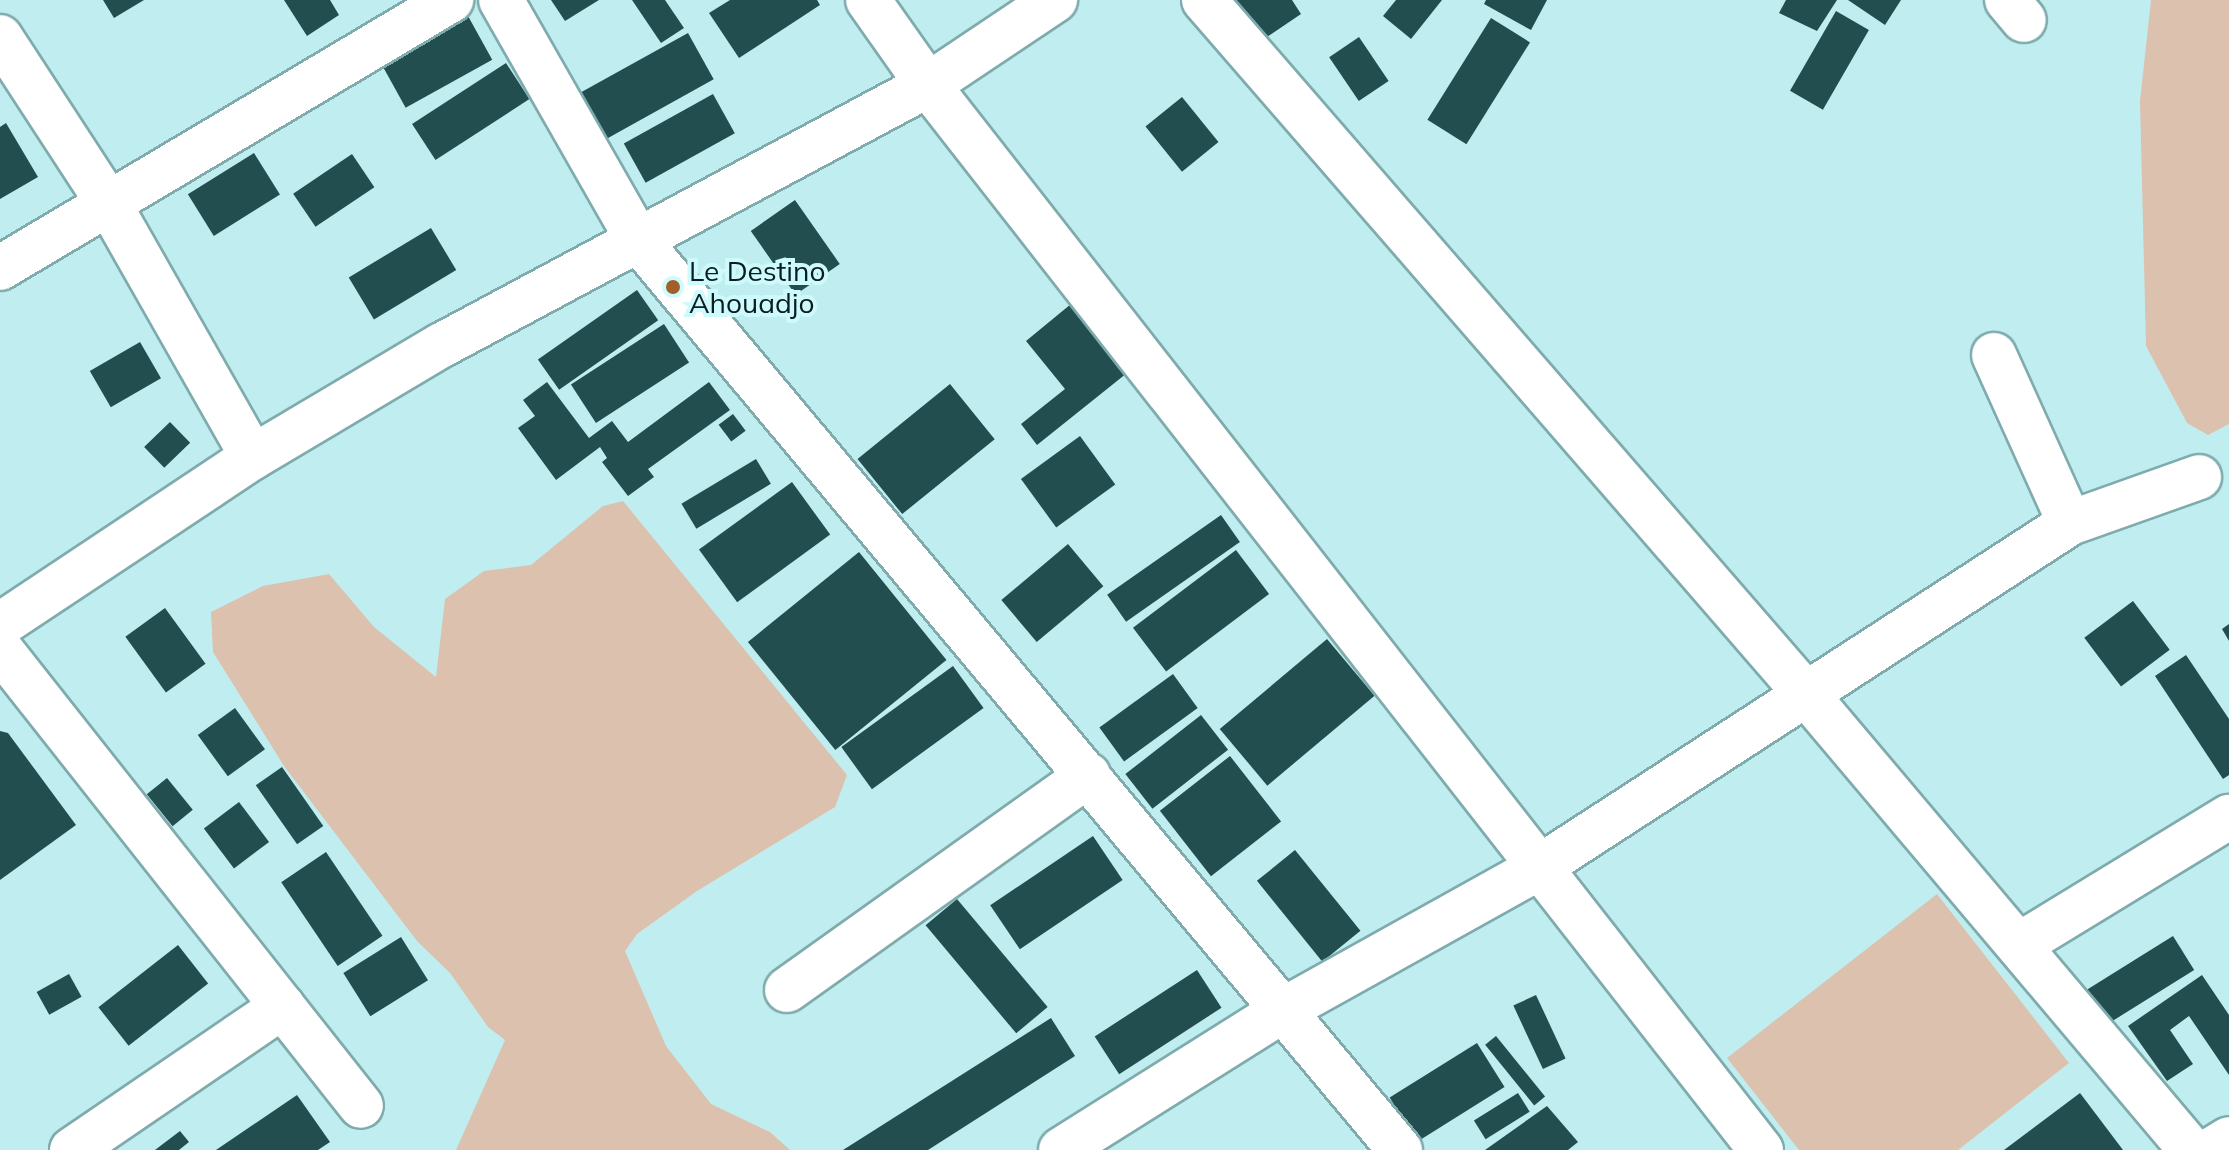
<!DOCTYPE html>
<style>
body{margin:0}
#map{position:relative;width:2229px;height:1150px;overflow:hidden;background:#c0eef0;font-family:Mulish,sans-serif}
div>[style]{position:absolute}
.green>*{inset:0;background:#dbc1ae}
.building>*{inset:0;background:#234e50;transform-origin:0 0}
.roads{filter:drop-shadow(2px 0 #7fabad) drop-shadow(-2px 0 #7fabad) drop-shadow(0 2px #7fabad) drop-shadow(0 -2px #7fabad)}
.minor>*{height:44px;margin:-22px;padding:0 22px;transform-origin:22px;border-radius:22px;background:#fff}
.major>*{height:44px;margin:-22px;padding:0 22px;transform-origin:22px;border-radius:22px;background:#fff}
.dots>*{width:22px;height:22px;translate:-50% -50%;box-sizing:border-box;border:4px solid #cdfbfd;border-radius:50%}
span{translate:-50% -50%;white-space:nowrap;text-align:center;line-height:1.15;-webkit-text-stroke:8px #cdfbfd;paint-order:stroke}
.poi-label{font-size:28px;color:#0b1d1e}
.left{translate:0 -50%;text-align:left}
</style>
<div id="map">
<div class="green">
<i style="clip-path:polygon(2151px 0,2229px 0,2229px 424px,2208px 435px,2187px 423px,2146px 346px,2140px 101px)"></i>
<i style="clip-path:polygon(623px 501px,847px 775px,835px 807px,697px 891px,637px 934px,625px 951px,666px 1046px,711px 1104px,770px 1132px,790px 1150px,456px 1150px,505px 1040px,488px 1027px,450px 973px,417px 941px,284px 766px,213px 652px,211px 612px,263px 586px,329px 574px,374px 627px,436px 677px,445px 599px,484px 571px,531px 565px,603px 506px)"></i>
<i style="clip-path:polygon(1937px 894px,2069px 1063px,1958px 1150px,1799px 1150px,1727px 1058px)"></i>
</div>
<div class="building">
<i style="clip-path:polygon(103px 0,144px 0,114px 18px)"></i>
<i style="clip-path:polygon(284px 0,330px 0,339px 15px,307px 36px)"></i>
<i style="clip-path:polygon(551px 0,599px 0,565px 21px)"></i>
<i style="clip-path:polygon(632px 0,665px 0,684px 28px,661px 43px)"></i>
<i style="clip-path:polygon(730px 0,817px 0,820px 5px,739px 58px,709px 13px)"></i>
<i style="clip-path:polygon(1224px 0,1292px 0,1301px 14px,1255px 45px)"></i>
<i style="clip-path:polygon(1396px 0,1442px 0,1411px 39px,1383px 16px)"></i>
<i style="clip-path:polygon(1486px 0,1547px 0,1531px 30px,1484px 4px)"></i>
<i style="clip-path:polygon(1786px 0,1837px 0,1817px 31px,1779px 13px)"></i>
<i style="clip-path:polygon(1848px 0,1901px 0,1885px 25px)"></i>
<i style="left:1836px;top:11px;width:38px;height:92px;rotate:30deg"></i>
<i style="left:468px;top:16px;width:50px;height:99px;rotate:61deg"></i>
<i style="left:1491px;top:18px;width:46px;height:120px;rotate:32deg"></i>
<i style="left:688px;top:33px;width:53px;height:130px;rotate:61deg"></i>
<i style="left:1359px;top:37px;width:53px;height:36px;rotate:56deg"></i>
<i style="left:506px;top:63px;width:43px;height:112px;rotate:57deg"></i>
<i style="left:713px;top:94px;width:45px;height:102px;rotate:61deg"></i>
<i style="left:1182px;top:97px;width:58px;height:47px;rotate:51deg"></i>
<i style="clip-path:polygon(6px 123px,38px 177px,0 199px,0 127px)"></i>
<i style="left:254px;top:153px;width:49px;height:78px;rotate:58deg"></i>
<i style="left:352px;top:154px;width:40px;height:71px;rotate:56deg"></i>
<i style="left:795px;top:200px;width:78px;height:54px;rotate:55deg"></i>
<i style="left:431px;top:228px;width:49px;height:96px;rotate:59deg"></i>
<i style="left:637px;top:290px;width:37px;height:121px;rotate:55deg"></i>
<i style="clip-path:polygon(1071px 304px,1127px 373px,1037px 445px,1021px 424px,1065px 389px,1026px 341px)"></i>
<i style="left:664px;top:324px;width:46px;height:111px;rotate:57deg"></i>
<i style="left:140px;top:342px;width:42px;height:58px;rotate:60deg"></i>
<i style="clip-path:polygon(547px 382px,589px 438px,612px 421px,628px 442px,709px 382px,730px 410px,648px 469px,654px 477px,628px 496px,602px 462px,607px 458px,600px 447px,556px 480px,518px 428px,535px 416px,523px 400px)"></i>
<i style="left:950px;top:384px;width:71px;height:119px;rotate:51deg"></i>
<i style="left:733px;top:414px;width:21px;height:18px;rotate:53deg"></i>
<i style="left:170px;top:422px;width:29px;height:36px;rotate:46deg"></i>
<i style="left:1080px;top:436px;width:60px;height:73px;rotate:54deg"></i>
<i style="left:756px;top:459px;width:29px;height:87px;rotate:59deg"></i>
<i style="left:792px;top:482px;width:65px;height:115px;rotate:54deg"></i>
<i style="left:1221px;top:515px;width:33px;height:139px;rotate:55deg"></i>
<i style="left:1068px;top:544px;width:55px;height:87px;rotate:50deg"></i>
<i style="left:1236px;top:550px;width:55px;height:129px;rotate:53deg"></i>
<i style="left:859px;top:552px;width:139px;height:143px;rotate:51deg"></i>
<i style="left:2133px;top:601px;width:61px;height:61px;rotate:53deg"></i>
<i style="left:165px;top:608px;width:69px;height:49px;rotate:54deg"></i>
<i style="clip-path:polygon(2229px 624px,2229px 641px,2222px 629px)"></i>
<i style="left:1327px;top:639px;width:74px;height:140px;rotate:50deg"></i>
<i style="clip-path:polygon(2186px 655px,2229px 719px,2229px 775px,2223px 779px,2155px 676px)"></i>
<i style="left:953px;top:666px;width:52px;height:138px;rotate:54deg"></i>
<i style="left:1173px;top:674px;width:42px;height:91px;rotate:54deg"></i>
<i style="left:235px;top:708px;width:51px;height:46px;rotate:54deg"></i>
<i style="left:1201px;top:715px;width:44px;height:96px;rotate:52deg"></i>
<i style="clip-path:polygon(0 731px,8px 733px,76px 825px,0 880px)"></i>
<i style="left:1230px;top:756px;width:83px;height:89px;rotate:52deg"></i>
<i style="left:282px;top:767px;width:72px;height:32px;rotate:55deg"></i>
<i style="left:167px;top:778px;width:41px;height:26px;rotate:51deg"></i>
<i style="left:239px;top:802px;width:50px;height:44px;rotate:53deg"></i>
<i style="left:1093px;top:836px;width:53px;height:124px;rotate:56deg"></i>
<i style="left:1295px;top:850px;width:104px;height:49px;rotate:51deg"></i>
<i style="left:326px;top:852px;width:101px;height:54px;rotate:56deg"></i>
<i style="left:957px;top:899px;width:141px;height:41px;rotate:50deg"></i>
<i style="left:2173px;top:936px;width:40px;height:103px;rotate:58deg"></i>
<i style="left:401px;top:937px;width:51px;height:68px;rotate:58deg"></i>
<i style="left:178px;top:945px;width:49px;height:101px;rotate:52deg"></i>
<i style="left:1197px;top:970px;width:45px;height:122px;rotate:57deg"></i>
<i style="left:69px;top:974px;width:26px;height:37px;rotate:61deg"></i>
<i style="clip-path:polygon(2202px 975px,2229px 1015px,2229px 1075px,2189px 1016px,2170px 1030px,2193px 1064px,2167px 1081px,2128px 1026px)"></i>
<i style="left:1536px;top:995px;width:70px;height:25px;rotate:65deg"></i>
<i style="clip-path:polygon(1051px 1018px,1075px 1056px,928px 1150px,843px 1150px)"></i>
<i style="left:1496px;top:1036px;width:78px;height:14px;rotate:51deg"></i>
<i style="left:1477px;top:1043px;width:52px;height:103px;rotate:58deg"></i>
<i style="left:1518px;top:1093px;width:22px;height:52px;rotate:58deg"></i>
<i style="clip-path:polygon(2080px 1093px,2123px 1150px,2004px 1150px)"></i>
<i style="clip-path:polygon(297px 1095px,330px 1142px,318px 1150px,216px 1150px)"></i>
<i style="clip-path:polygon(1547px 1106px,1578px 1142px,1568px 1150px,1485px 1150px)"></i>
<i style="clip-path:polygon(180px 1131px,189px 1142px,179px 1150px,155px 1150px)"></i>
</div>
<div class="roads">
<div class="minor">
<i style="left:501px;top:0;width:276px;rotate:60.3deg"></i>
<i style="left:638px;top:240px;width:1187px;rotate:50.06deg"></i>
<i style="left:868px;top:0;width:104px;rotate:54.8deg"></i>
<i style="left:928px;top:85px;width:1352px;rotate:51.97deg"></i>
<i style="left:1204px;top:0;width:919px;rotate:49.06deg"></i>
<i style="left:1806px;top:694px;width:597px;rotate:49.83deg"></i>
<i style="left:2007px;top:0;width:26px;rotate:50deg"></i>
<i style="left:0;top:37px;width:199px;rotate:56.9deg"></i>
<i style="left:109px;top:204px;width:291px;rotate:60.4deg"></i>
<i style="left:0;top:268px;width:525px;rotate:-30.72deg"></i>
<i style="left:1994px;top:355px;width:184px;rotate:65.7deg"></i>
<i style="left:0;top:649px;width:582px;rotate:51.69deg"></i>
<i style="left:2019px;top:945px;width:246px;rotate:-31.4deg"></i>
<i style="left:787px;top:990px;width:370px;rotate:-35.5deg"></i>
<i style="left:72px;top:1150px;width:255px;rotate:-34.3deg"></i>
<i style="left:1061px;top:1150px;width:265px;rotate:-32.2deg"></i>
<i style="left:1285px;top:1009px;width:290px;rotate:-29.1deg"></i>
<i style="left:1538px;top:868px;width:634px;rotate:-32.96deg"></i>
<i style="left:2070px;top:523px;width:137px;rotate:-19.6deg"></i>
<i style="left:2211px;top:1150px;width:21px;rotate:-31deg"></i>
</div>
<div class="major">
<i style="left:0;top:625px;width:304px;rotate:-33.6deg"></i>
<i style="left:253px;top:457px;width:220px;rotate:-30.7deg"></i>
<i style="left:442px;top:345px;width:551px;rotate:-28.15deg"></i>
<i style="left:928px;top:85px;width:153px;rotate:-33.8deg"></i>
</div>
</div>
<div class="dots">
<i style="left:673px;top:287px;background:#a1602b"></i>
</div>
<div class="poi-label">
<span class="left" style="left:689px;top:287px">Le Destino<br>Ahouadjo</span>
</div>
</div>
